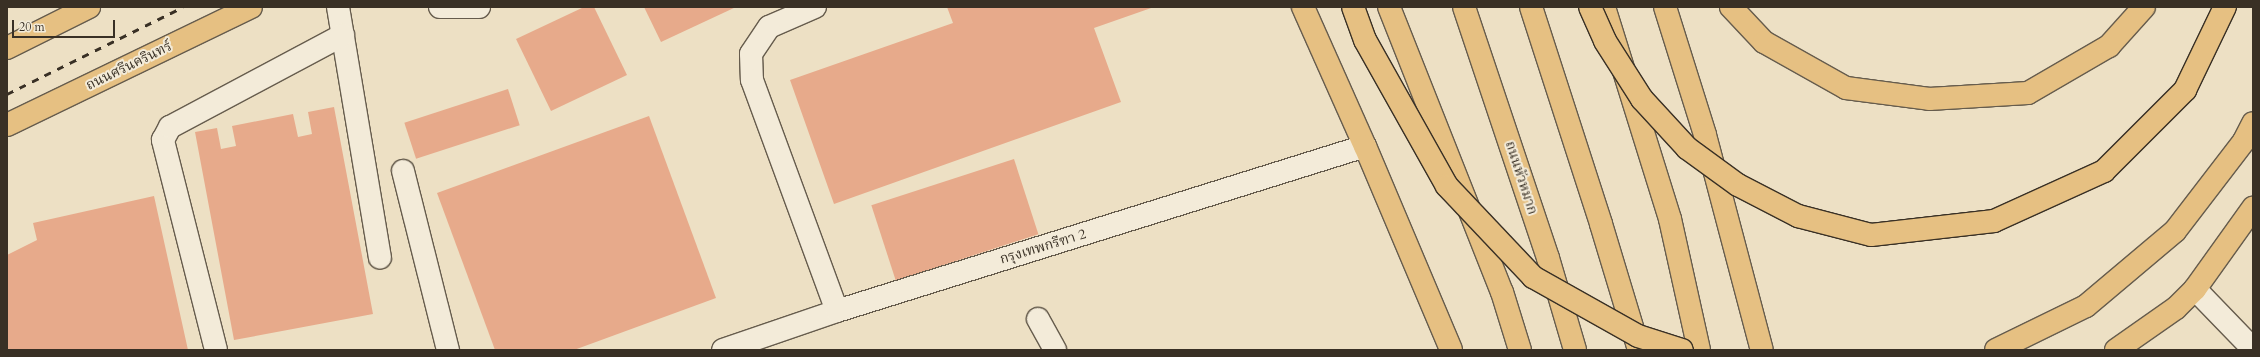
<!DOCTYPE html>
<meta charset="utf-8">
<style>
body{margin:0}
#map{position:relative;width:2260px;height:357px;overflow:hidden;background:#ede0c4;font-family:Cardo,"Noto Serif Thai",serif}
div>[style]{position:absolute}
.building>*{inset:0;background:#e7aa8b;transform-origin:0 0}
.roads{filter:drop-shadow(1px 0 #665c4d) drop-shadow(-1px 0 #665c4d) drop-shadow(0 1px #665c4d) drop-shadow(0 -1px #665c4d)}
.minor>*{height:22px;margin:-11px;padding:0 11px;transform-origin:11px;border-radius:11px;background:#f3ebd9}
.major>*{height:22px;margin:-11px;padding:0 11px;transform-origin:11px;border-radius:11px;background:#e6c082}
.rail>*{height:3px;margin-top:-1.5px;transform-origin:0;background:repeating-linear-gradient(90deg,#393025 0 7px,transparent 0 14px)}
.bridges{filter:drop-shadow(1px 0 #393025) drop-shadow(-1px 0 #393025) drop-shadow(0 1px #393025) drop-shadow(0 -1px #393025)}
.major-bridge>*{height:22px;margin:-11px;padding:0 11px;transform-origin:11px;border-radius:11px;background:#e6c082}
span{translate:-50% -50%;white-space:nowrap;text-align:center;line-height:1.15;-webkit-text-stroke:4px #f3ebd9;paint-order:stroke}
.street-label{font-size:14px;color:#393025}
.frame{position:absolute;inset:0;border:8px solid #393025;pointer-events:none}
.scale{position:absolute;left:12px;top:20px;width:103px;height:18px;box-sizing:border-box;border:2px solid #393025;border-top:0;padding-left:5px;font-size:12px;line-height:14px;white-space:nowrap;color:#393025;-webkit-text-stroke:3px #f3ebd9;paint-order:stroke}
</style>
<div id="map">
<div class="building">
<i style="clip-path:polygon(584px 7px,594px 7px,627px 75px,551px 111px,516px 39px)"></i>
<i style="clip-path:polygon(644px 7px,736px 7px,661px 42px)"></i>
<i style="clip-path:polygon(947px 7px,1154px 7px,1094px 28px,1121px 102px,834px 204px,790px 80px,953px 23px)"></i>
<i style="left:508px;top:89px;width:38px;height:109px;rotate:72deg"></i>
<i style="clip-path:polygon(334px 107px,373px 314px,234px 340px,195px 132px,217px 128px,221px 149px,236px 146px,232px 126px,293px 114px,298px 137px,312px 134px,308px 112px)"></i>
<i style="clip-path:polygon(649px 116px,716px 298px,574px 350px,495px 350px,437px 193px)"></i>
<i style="left:1014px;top:159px;width:79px;height:150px;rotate:72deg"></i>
<i style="clip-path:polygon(154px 196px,188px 350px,7px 350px,7px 255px,37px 240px,33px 223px)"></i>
</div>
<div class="roads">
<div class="minor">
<i style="left:338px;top:7px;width:254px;rotate:80.5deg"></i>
<i style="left:440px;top:7px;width:39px"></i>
<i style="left:815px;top:7px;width:50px;rotate:156.5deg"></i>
<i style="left:769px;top:27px;width:32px;rotate:124deg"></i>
<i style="left:751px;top:54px;width:26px;rotate:88deg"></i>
<i style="left:752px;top:80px;width:246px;rotate:69.8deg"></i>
<i style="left:403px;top:171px;width:185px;rotate:75.9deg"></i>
<i style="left:2195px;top:289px;width:83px;rotate:46deg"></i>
<i style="left:1038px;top:319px;width:35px;rotate:61deg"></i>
<i style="left:216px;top:350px;width:217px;rotate:-104.2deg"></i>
<i style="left:163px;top:140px;width:15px;rotate:-62deg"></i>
<i style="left:170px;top:127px;width:196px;rotate:-28deg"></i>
<i style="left:723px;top:350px;width:120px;rotate:-18.9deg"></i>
<i style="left:837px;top:311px;width:553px;rotate:-17.35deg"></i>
</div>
<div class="major">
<i style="left:1303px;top:7px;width:152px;rotate:66deg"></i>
<i style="left:1365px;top:146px;width:221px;rotate:67.1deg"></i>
<i style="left:1389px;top:7px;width:307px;rotate:68.4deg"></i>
<i style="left:1502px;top:292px;width:61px;rotate:72.8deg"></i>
<i style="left:1464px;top:7px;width:265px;rotate:71.5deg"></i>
<i style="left:1548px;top:258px;width:96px;rotate:73.6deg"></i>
<i style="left:1531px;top:7px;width:228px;rotate:72.1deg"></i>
<i style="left:1601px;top:224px;width:132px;rotate:73.2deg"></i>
<i style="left:1604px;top:7px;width:222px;rotate:72.7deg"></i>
<i style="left:1670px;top:219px;width:134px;rotate:77.5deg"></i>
<i style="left:1665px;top:7px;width:134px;rotate:72.6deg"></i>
<i style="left:1705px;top:135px;width:222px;rotate:75.2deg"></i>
<i style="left:1731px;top:7px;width:48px;rotate:46.7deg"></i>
<i style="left:1764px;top:42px;width:94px;rotate:29.3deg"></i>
<i style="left:1846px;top:88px;width:84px;rotate:7.5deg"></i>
<i style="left:1929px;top:99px;width:99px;rotate:-3.5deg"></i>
<i style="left:2028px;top:93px;width:94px;rotate:-30.1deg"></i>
<i style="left:2109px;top:46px;width:52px;rotate:-48.1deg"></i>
<i style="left:7px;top:48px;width:92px;rotate:-26.6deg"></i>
<i style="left:7px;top:125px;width:271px;rotate:-25.8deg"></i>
<i style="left:1996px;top:350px;width:100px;rotate:-26.1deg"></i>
<i style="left:2086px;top:306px;width:116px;rotate:-40.1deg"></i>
<i style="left:2175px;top:231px;width:113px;rotate:-52.5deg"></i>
<i style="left:2244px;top:141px;width:20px;rotate:-63deg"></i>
<i style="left:2116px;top:350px;width:73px;rotate:-35deg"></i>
<i style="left:2176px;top:308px;width:27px;rotate:-45deg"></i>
<i style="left:2195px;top:289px;width:100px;rotate:-54.4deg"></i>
</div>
</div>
<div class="rail">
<i style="left:7px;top:94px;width:196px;rotate:-26.3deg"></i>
</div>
<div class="bridges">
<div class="major-bridge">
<i style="left:1353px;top:7px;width:35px;rotate:70deg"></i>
<i style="left:1365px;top:40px;width:167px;rotate:60.7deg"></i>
<i style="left:1447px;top:186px;width:125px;rotate:46.6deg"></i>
<i style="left:1533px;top:277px;width:120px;rotate:29.3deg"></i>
<i style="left:1638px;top:336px;width:46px;rotate:17.7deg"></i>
<i style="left:1590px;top:7px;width:37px;rotate:66deg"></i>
<i style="left:1605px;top:41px;width:69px;rotate:57.5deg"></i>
<i style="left:1642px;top:99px;width:67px;rotate:47.4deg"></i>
<i style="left:1687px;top:148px;width:63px;rotate:36deg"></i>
<i style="left:1738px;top:185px;width:68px;rotate:27.3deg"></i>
<i style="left:1798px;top:216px;width:75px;rotate:14.6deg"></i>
<i style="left:1871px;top:235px;width:124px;rotate:-6.5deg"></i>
<i style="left:1994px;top:221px;width:121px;rotate:-24.4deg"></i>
<i style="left:2104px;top:171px;width:115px;rotate:-45deg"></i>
<i style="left:2185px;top:90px;width:92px;rotate:-64.3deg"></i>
</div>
</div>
<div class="street-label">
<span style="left:129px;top:66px;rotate:-26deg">ถนนศรีนครินทร์</span>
<span style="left:1521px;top:178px;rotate:72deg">ถนนหัวหมาก</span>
<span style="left:1043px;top:247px;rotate:-17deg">กรุงเทพกรีฑา 2</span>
</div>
<div class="frame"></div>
<div class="scale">20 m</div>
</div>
